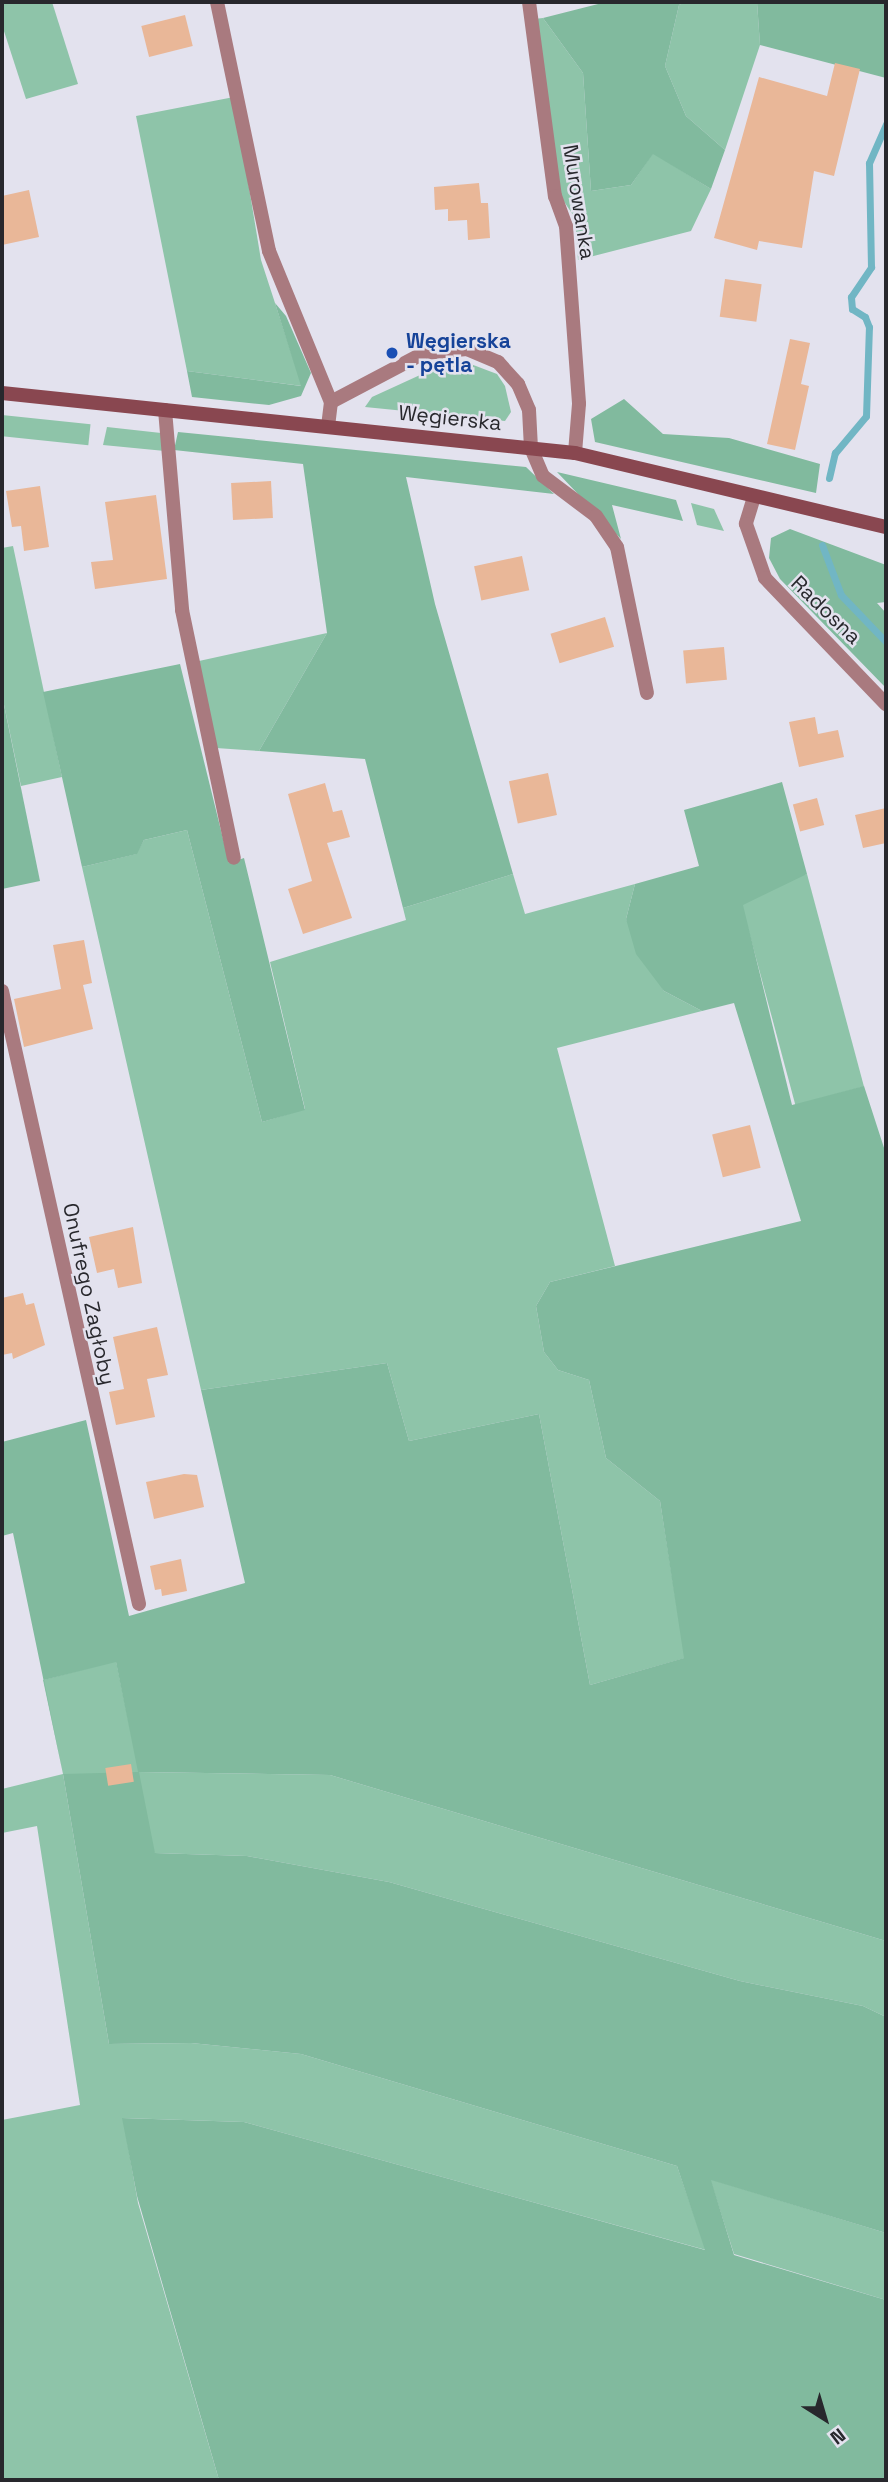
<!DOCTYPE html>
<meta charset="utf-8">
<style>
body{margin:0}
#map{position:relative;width:888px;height:2482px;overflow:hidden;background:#e3e2ee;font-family:"Space Grotesk",sans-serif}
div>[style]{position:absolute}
.green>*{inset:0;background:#8ec4a9;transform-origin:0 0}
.forest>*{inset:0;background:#81ba9e}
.stream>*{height:7px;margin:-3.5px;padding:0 3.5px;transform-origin:3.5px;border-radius:3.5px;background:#71b6c4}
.building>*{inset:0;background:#e9b798;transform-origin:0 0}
.service>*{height:14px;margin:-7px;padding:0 7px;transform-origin:7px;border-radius:7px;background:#a97a7f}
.minor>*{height:14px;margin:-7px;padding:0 7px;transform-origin:7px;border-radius:7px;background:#a97a7f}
.secondary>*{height:14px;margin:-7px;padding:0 7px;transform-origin:7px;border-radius:7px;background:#894750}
.dots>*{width:19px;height:19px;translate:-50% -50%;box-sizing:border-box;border:4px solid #e3e2ee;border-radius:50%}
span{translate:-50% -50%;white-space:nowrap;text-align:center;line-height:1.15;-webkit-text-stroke:5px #e3e2ee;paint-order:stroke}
.street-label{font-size:21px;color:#28282d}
.transit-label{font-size:21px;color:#164399;font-weight:700}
.left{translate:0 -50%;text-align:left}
.frame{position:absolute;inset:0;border:4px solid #28282d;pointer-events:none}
.north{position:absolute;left:790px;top:2384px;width:70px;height:70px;-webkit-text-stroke:5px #e3e2ee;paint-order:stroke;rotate:143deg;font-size:19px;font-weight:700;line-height:28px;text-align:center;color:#28282d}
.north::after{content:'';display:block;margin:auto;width:24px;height:32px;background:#28282d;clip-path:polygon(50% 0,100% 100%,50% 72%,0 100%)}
</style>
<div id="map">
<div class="green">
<i style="clip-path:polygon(2px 2px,52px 2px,78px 84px,26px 99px,2px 25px)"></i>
<i style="clip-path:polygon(685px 2px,757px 2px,760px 45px,725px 150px,686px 116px,665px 66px,679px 5px)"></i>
<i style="clip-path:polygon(543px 18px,583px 73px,591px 191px,631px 185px,653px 153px,711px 189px,691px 231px,578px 260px,575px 218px,561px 197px,534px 19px)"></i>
<i style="clip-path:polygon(234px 97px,261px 260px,302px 386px,187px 371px,136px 116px)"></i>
<i style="clip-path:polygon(468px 363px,497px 374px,505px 386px,511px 412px,505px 421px,365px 407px,372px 397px,431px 370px)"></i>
<i style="left:2px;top:415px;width:89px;height:21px;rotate:6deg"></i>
<i style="clip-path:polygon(107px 427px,161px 433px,165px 451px,103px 445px)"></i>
<i style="clip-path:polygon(691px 503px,714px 509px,724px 531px,697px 525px)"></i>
<i style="clip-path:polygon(13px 546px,62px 777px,21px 786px,2px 695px,2px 548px)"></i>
<i style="clip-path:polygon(327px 633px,259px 751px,216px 748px,199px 661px)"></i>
<i style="clip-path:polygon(187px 830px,262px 1122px,305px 1109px,270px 962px,406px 920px,403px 908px,513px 874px,525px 914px,635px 884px,626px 919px,664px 991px,702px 1011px,557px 1048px,615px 1266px,550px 1282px,536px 1306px,544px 1352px,558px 1370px,589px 1380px,606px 1458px,660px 1501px,685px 1658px,590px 1685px,539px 1414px,409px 1441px,387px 1363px,201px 1390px,82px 867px,136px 854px,144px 840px)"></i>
<i style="left:807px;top:874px;width:220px;height:71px;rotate:75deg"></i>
<i style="clip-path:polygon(116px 1661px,139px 1772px,330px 1775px,886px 1941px,886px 2017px,863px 2006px,740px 1981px,389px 1882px,247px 1856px,155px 1853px,63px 1774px,109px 2044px,191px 2043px,301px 2054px,677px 2166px,706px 2250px,244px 2122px,123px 2118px,138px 2203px,219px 2480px,2px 2480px,2px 2120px,80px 2105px,37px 1826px,2px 1833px,2px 1789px,63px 1774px,43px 1680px)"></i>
<i style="clip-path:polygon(710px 2179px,886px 2233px,886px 2300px,734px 2254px)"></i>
</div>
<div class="forest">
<i style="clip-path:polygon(606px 2px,685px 2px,679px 5px,665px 66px,686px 116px,725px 150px,711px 189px,653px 154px,631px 185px,591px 191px,583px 73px,543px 18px)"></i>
<i style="clip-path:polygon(757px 2px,886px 2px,886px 78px,760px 45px)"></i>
<i style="clip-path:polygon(275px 303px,286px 316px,311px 373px,301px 396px,269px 405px,192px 397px,187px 371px,301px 386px)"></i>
<i style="clip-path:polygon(624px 399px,663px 434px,729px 438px,820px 464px,816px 493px,595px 442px,591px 419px)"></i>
<i style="clip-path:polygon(178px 432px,526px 467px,554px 494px,406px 477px,435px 604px,513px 874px,403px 908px,365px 759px,259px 751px,327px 633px,303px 464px,174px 450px)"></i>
<i style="clip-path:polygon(557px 472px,676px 500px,683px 521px,612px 505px,621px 539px)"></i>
<i style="clip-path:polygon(790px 529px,886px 565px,886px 602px,877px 603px,886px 613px,886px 688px,780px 579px,769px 558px,771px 538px)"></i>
<i style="clip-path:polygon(180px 664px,229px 863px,244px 858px,305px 1110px,262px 1122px,187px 830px,144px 840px,137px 854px,82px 867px,43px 692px)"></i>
<i style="clip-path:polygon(2px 695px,40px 881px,2px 889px)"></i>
<i style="clip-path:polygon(evenodd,782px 782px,807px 874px,743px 905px,792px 1105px,864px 1086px,886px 1154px,886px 1941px,330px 1775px,139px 1772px,155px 1853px,247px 1856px,389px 1882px,740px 1981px,863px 2006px,886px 2017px,886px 2233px,711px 2180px,734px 2255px,886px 2300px,886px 2480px,219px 2480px,137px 2196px,122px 2118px,244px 2122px,705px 2250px,677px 2166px,301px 2054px,191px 2043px,109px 2044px,63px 1774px,13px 1533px,2px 1536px,2px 1442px,86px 1420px,129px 1616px,245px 1583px,201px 1390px,387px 1363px,409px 1441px,539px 1414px,590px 1685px,684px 1658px,660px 1501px,606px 1458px,589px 1380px,558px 1370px,544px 1352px,536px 1306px,550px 1282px,801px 1221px,734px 1003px,702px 1011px,664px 991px,636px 954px,626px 919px,635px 884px,699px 866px,684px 810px,782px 782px,116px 1662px,138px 1772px,63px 1774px,44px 1680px,116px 1662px)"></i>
</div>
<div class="stream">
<i style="left:829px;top:478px;width:26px;rotate:-77deg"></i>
<i style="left:835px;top:453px;width:48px;rotate:-50deg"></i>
<i style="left:866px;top:416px;width:89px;rotate:-88.1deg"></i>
<i style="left:869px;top:327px;width:11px;rotate:-112deg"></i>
<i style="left:865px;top:317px;width:15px;rotate:-148deg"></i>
<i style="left:852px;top:309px;width:12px;rotate:-95deg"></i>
<i style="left:851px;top:297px;width:36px;rotate:-56deg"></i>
<i style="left:871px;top:267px;width:104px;rotate:-91.1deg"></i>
<i style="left:869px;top:163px;width:43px;rotate:-66.4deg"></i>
<i style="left:822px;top:545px;width:53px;rotate:69.2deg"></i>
<i style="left:841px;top:595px;width:65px;rotate:46.2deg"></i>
</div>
<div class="building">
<i style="left:185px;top:15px;width:32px;height:45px;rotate:76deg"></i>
<i style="clip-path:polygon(835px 63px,860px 69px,834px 176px,814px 171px,802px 248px,759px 241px,757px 250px,714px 238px,759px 77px,827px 96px)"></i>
<i style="clip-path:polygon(479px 183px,481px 203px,488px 203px,490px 238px,468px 240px,467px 220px,448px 221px,448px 209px,435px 210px,434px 187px)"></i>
<i style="clip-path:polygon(29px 190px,39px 237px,2px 245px,2px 196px)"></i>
<i style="left:725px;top:279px;width:37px;height:38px;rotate:8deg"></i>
<i style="clip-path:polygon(790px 339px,810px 343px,801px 384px,809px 386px,795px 450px,767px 444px)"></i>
<i style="left:271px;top:481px;width:37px;height:40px;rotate:87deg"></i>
<i style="clip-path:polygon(40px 486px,49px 547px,24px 551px,21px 526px,12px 527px,6px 491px)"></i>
<i style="clip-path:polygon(156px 495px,167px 579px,95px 589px,91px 562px,113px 560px,105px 502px)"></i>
<i style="left:522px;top:556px;width:35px;height:49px;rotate:78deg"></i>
<i style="left:605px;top:617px;width:31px;height:57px;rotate:73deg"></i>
<i style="left:724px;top:647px;width:33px;height:41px;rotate:85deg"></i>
<i style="clip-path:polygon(815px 717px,818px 734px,838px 730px,844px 757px,799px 767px,789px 722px)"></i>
<i style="left:548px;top:773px;width:43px;height:40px;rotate:78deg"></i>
<i style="clip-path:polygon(325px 783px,333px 812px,342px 810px,350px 837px,327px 843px,352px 918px,303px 934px,288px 889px,312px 881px,288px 794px)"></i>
<i style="left:817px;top:798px;width:28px;height:25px;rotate:75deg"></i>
<i style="clip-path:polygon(886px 808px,886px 843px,863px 848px,855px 815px)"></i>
<i style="clip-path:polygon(84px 940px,92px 983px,83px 985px,93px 1029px,24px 1047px,14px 999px,61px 989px,53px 945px)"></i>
<i style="left:750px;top:1125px;width:44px;height:39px;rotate:76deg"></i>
<i style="clip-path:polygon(133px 1227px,142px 1283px,118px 1288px,114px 1269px,97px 1273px,89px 1237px)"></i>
<i style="clip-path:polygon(23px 1293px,26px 1305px,34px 1303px,45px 1345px,13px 1359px,12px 1353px,2px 1355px,2px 1298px)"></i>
<i style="clip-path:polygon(157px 1327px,168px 1375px,147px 1379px,155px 1417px,116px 1425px,109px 1392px,124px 1389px,113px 1337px)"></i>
<i style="clip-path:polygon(184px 1474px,197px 1475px,204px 1507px,154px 1519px,146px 1482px)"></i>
<i style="clip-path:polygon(181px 1559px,187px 1591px,162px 1596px,161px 1589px,155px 1590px,150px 1566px)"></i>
<i style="left:131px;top:1764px;width:18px;height:26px;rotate:81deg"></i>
</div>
<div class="service">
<i style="left:529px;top:2px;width:196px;rotate:82.4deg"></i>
<i style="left:555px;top:196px;width:32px;rotate:70deg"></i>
<i style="left:566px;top:226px;width:178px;rotate:85.8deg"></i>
<i style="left:579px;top:404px;width:49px;rotate:94.7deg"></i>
<i style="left:331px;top:402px;width:105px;rotate:-27.8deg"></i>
<i style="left:424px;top:353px;width:43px;rotate:-5.3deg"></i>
<i style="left:467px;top:349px;width:34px;rotate:23deg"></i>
<i style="left:498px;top:362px;width:30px;rotate:48deg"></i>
<i style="left:518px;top:384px;width:28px;rotate:67deg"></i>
<i style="left:529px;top:410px;width:38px;rotate:87deg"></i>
<i style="left:531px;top:448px;width:30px;rotate:67deg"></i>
<i style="left:543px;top:476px;width:66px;rotate:37deg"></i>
<i style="left:596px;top:516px;width:37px;rotate:56deg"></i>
<i style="left:617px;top:547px;width:149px;rotate:78.4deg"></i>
<i style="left:165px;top:410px;width:201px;rotate:85.1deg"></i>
<i style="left:182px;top:610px;width:253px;rotate:78.2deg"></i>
</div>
<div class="minor">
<i style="left:217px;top:2px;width:254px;rotate:78.2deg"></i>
<i style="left:269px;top:251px;width:163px;rotate:67.7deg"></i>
<i style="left:331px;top:402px;width:23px;rotate:97deg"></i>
<i style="left:754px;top:497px;width:28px;rotate:107deg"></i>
<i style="left:746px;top:524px;width:57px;rotate:70.6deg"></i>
<i style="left:765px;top:578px;width:175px;rotate:46.2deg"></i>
<i style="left:2px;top:991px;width:628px;rotate:77.4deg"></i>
</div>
<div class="secondary">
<i style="left:2px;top:393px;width:576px;rotate:5.98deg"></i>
<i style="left:575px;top:453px;width:320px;rotate:13.4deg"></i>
</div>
<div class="dots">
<i style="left:392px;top:353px;background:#1a4fb4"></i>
</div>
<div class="street-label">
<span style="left:579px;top:202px;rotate:81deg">Murowanka</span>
<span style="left:450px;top:418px;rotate:6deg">Węgierska</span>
<span style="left:826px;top:610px;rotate:44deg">Radosna</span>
<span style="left:89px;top:1294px;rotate:78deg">Onufrego Zagłoby</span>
</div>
<div class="transit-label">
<span class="left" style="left:406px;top:353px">Węgierska<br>- pętla</span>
</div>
<div class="frame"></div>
<div class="north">N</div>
</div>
